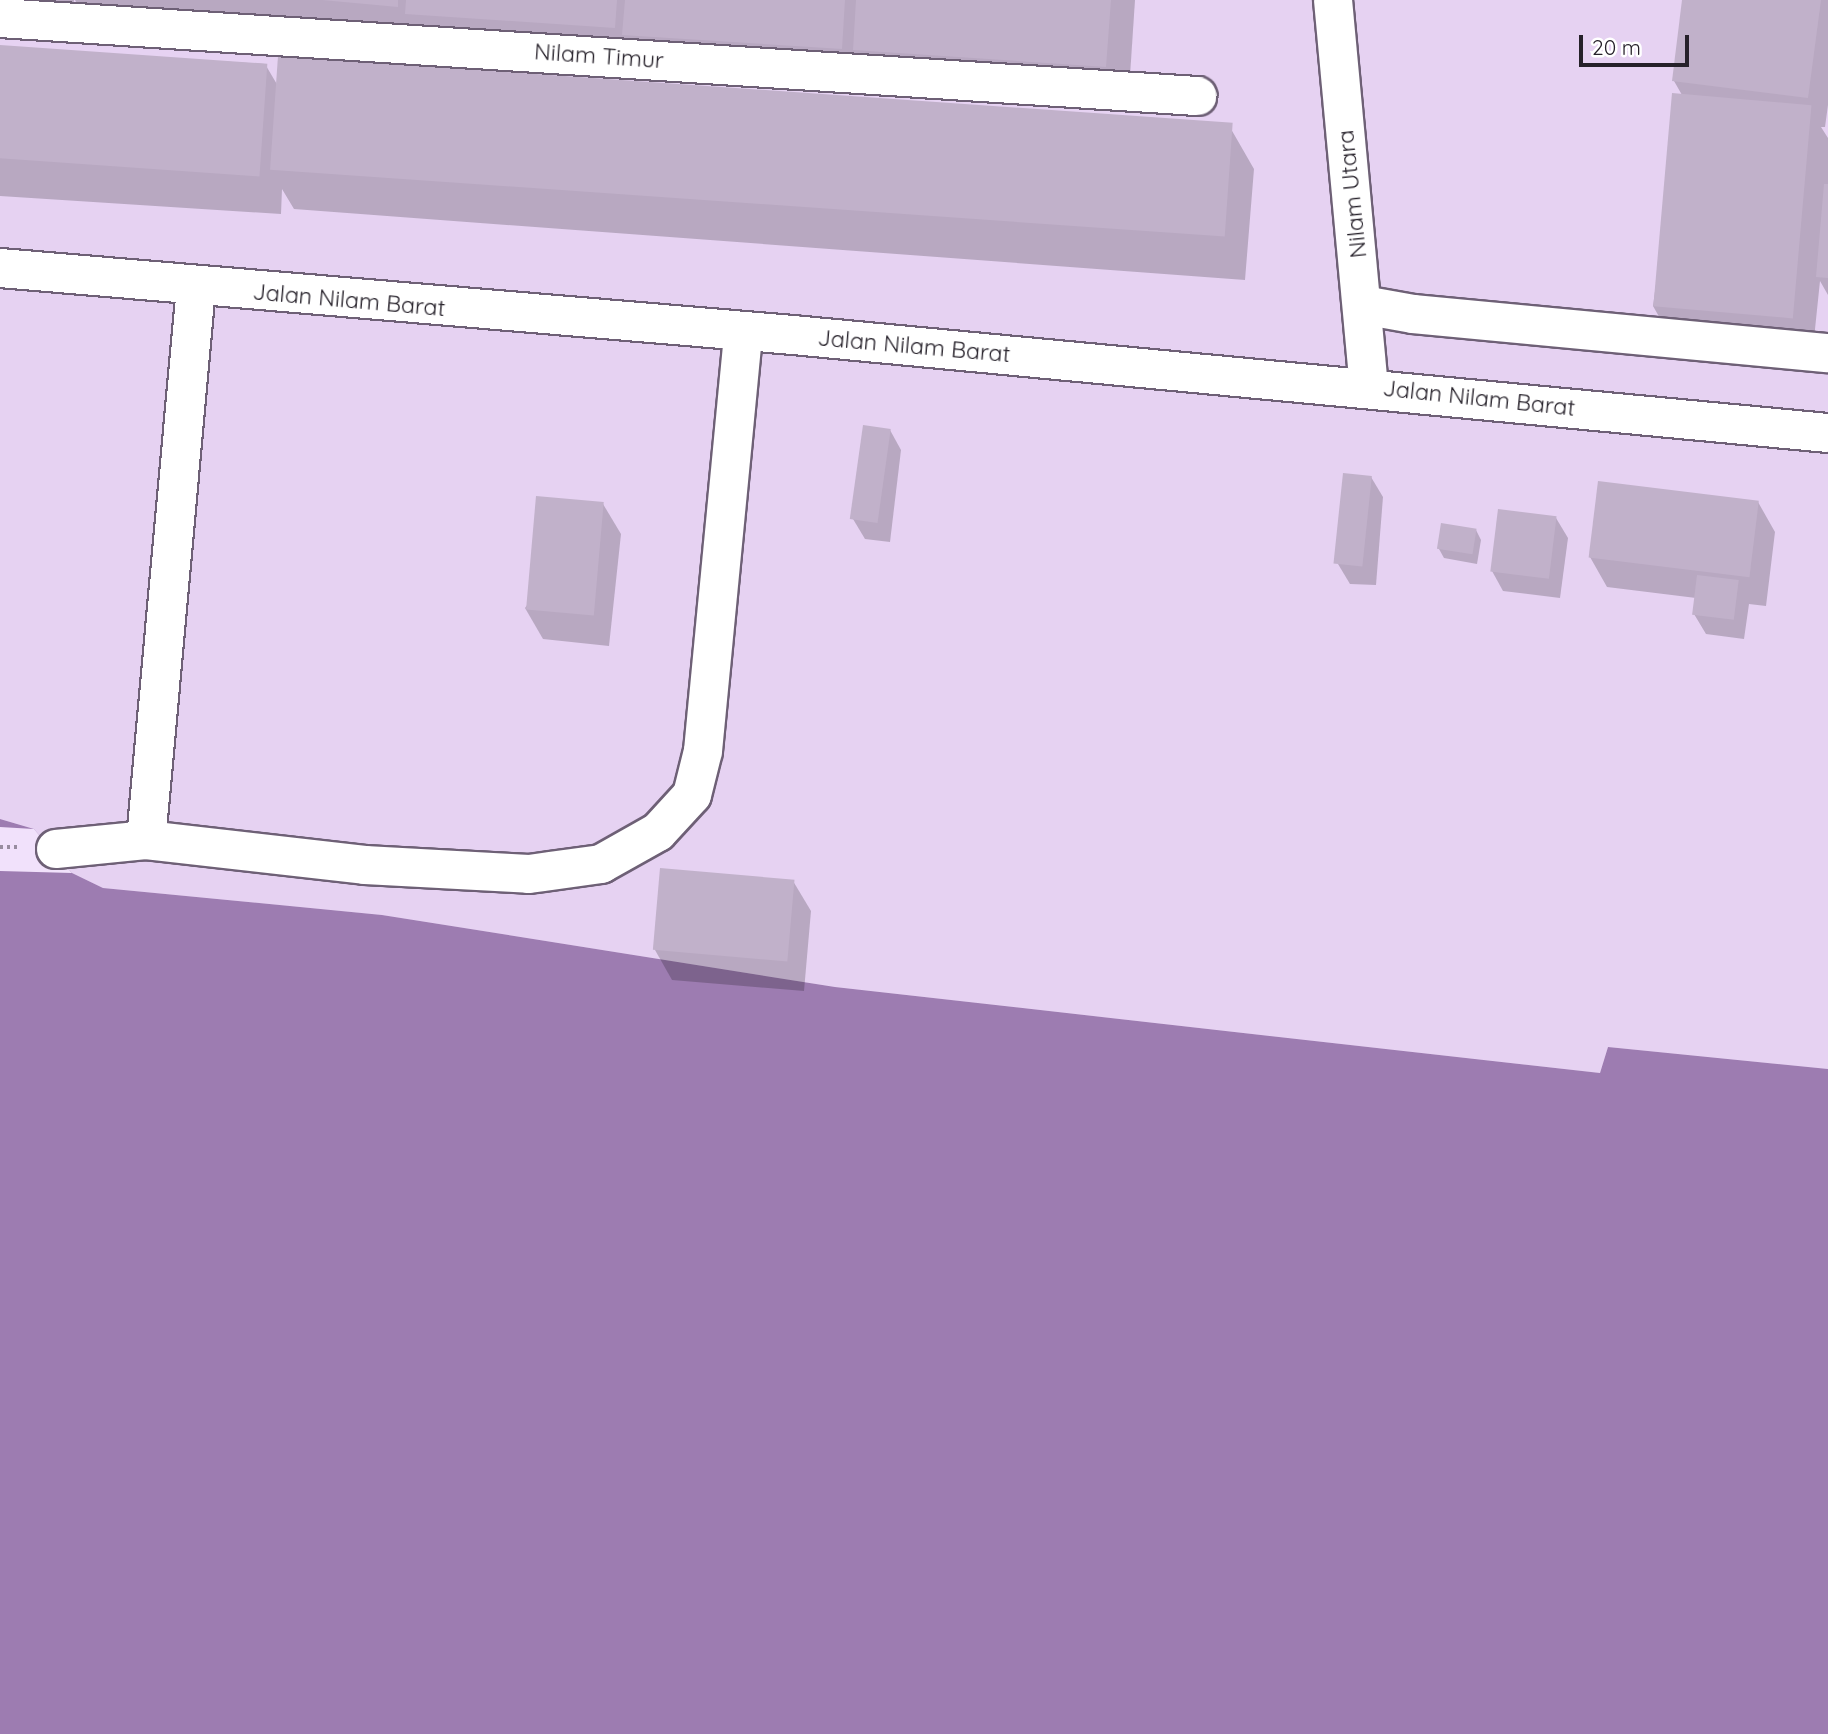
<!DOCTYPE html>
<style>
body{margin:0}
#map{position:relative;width:1828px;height:1734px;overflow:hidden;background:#f1e1fb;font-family:Quicksand,sans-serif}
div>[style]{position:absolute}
.built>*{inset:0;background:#e6d2f2}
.water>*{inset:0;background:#9d7cb1}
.pier>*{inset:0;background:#f1e1fb}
.shadow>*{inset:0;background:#0003}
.building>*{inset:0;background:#c1b1ca;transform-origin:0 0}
.path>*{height:4.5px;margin-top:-2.25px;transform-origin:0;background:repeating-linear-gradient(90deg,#988c9f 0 3.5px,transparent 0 7px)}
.roads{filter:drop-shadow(2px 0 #6e6076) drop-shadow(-2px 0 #6e6076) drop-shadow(0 2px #6e6076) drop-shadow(0 -2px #6e6076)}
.minor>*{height:38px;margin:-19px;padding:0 19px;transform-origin:19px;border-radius:19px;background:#fff}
span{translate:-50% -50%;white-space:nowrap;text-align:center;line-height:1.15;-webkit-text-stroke:5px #fff;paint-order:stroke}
.street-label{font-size:23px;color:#26212a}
.scale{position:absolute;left:1579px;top:35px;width:110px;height:32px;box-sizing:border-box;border:4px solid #26212a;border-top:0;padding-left:9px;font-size:21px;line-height:24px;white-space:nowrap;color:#26212a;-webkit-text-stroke:5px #fff;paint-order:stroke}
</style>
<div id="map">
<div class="built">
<i style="clip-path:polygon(0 0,1828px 0,1828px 1069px,1608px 1047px,1600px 1073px,835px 987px,382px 915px,103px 888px,72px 873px,34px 829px,0 819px)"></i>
</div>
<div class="water">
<i style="clip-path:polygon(0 819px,34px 829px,72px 873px,103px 888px,382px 915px,835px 987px,1600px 1073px,1608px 1047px,1828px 1069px,1828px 1734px,0 1734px)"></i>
</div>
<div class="pier">
<i style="clip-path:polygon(0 827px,34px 829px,72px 873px,0 871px)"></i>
</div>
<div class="shadow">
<i style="clip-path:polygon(0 0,74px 0,72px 17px)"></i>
<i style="clip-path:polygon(75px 0,1135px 0,1128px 106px,89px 24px)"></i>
<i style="clip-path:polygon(1684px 0,1828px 0,1828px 105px,1825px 127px,1821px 127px,1828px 138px,1828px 295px,1820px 281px,1812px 358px,1675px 345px,1653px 306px,1682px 95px,1674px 81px)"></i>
<i style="clip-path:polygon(0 47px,265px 64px,278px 86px,1231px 129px,1254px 169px,1245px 280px,294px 209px,282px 189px,281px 214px,0 196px)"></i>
<i style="clip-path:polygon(890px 430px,901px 450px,890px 542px,865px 539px,853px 519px)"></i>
<i style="clip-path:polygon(1371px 477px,1383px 497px,1376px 585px,1350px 584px,1338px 564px)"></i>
<i style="clip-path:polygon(1758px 502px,1775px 532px,1766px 606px,1749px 604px,1744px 639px,1706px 634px,1694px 614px,1696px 598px,1607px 587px,1590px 557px)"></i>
<i style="clip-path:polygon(603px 504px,621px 534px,609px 646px,543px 639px,525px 608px)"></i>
<i style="clip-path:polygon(1556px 518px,1568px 538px,1560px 598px,1503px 591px,1492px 571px)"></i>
<i style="clip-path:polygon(1476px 530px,1481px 540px,1477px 564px,1444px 558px,1439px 549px)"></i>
<i style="clip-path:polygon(793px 881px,811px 911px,804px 991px,672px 980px,655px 950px)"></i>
</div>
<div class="building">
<i style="clip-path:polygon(322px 0,398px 0,398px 7px)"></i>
<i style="clip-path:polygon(406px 0,617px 0,615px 28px,405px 14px)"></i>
<i style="clip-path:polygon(625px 0,845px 0,842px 49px,622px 35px)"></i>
<i style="clip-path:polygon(856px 0,1111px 0,1106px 67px,853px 50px)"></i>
<i style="clip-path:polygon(1682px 0,1821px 0,1808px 98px,1672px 81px)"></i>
<i style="left:0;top:45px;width:268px;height:113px;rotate:4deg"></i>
<i style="left:278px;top:56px;width:957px;height:114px;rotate:4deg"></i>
<i style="left:1672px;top:93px;width:140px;height:214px;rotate:5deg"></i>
<i style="clip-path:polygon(1824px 184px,1828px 184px,1828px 278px,1816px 277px)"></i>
<i style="left:863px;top:425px;width:28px;height:95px;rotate:8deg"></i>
<i style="left:1343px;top:473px;width:29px;height:91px;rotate:6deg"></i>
<i style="left:1598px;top:481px;width:162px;height:77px;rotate:7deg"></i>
<i style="left:536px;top:496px;width:68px;height:114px;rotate:5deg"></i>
<i style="left:1498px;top:509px;width:59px;height:63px;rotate:7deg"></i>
<i style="left:1441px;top:523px;width:36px;height:26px;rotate:9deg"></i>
<i style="left:1697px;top:575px;width:42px;height:40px;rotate:7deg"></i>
<i style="left:660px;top:868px;width:135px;height:82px;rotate:5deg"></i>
</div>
<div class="path">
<i style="left:0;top:847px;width:20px"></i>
</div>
<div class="roads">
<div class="minor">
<i style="left:1333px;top:0;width:390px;rotate:84.7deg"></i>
<i style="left:0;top:18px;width:1200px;rotate:3.73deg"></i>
<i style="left:0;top:268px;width:796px;rotate:4.83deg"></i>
<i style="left:793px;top:335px;width:1040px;rotate:5.41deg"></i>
<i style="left:1363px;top:305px;width:51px;rotate:10.2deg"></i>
<i style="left:1413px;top:314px;width:417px;rotate:5.4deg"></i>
<i style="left:146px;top:840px;width:555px;rotate:-84.83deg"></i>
<i style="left:56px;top:849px;width:90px;rotate:-5.7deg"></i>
<i style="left:146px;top:840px;width:220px;rotate:6.5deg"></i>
<i style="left:365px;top:865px;width:164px;rotate:3.1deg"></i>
<i style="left:529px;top:874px;width:73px;rotate:-7.9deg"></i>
<i style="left:601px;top:864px;width:65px;rotate:-29.3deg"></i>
<i style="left:658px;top:832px;width:50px;rotate:-47.4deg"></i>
<i style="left:692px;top:795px;width:45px;rotate:-76deg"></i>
<i style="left:703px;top:751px;width:420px;rotate:-84.5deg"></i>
</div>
</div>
<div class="street-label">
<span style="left:599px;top:56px;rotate:4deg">Nilam Timur</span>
<span style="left:1352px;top:194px;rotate:-96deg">Nilam Utara</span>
<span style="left:349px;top:300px;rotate:5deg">Jalan Nilam Barat</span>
<span style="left:914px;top:346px;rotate:5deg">Jalan Nilam Barat</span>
<span style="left:1479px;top:398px;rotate:6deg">Jalan Nilam Barat</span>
</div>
<div class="scale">20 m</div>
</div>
